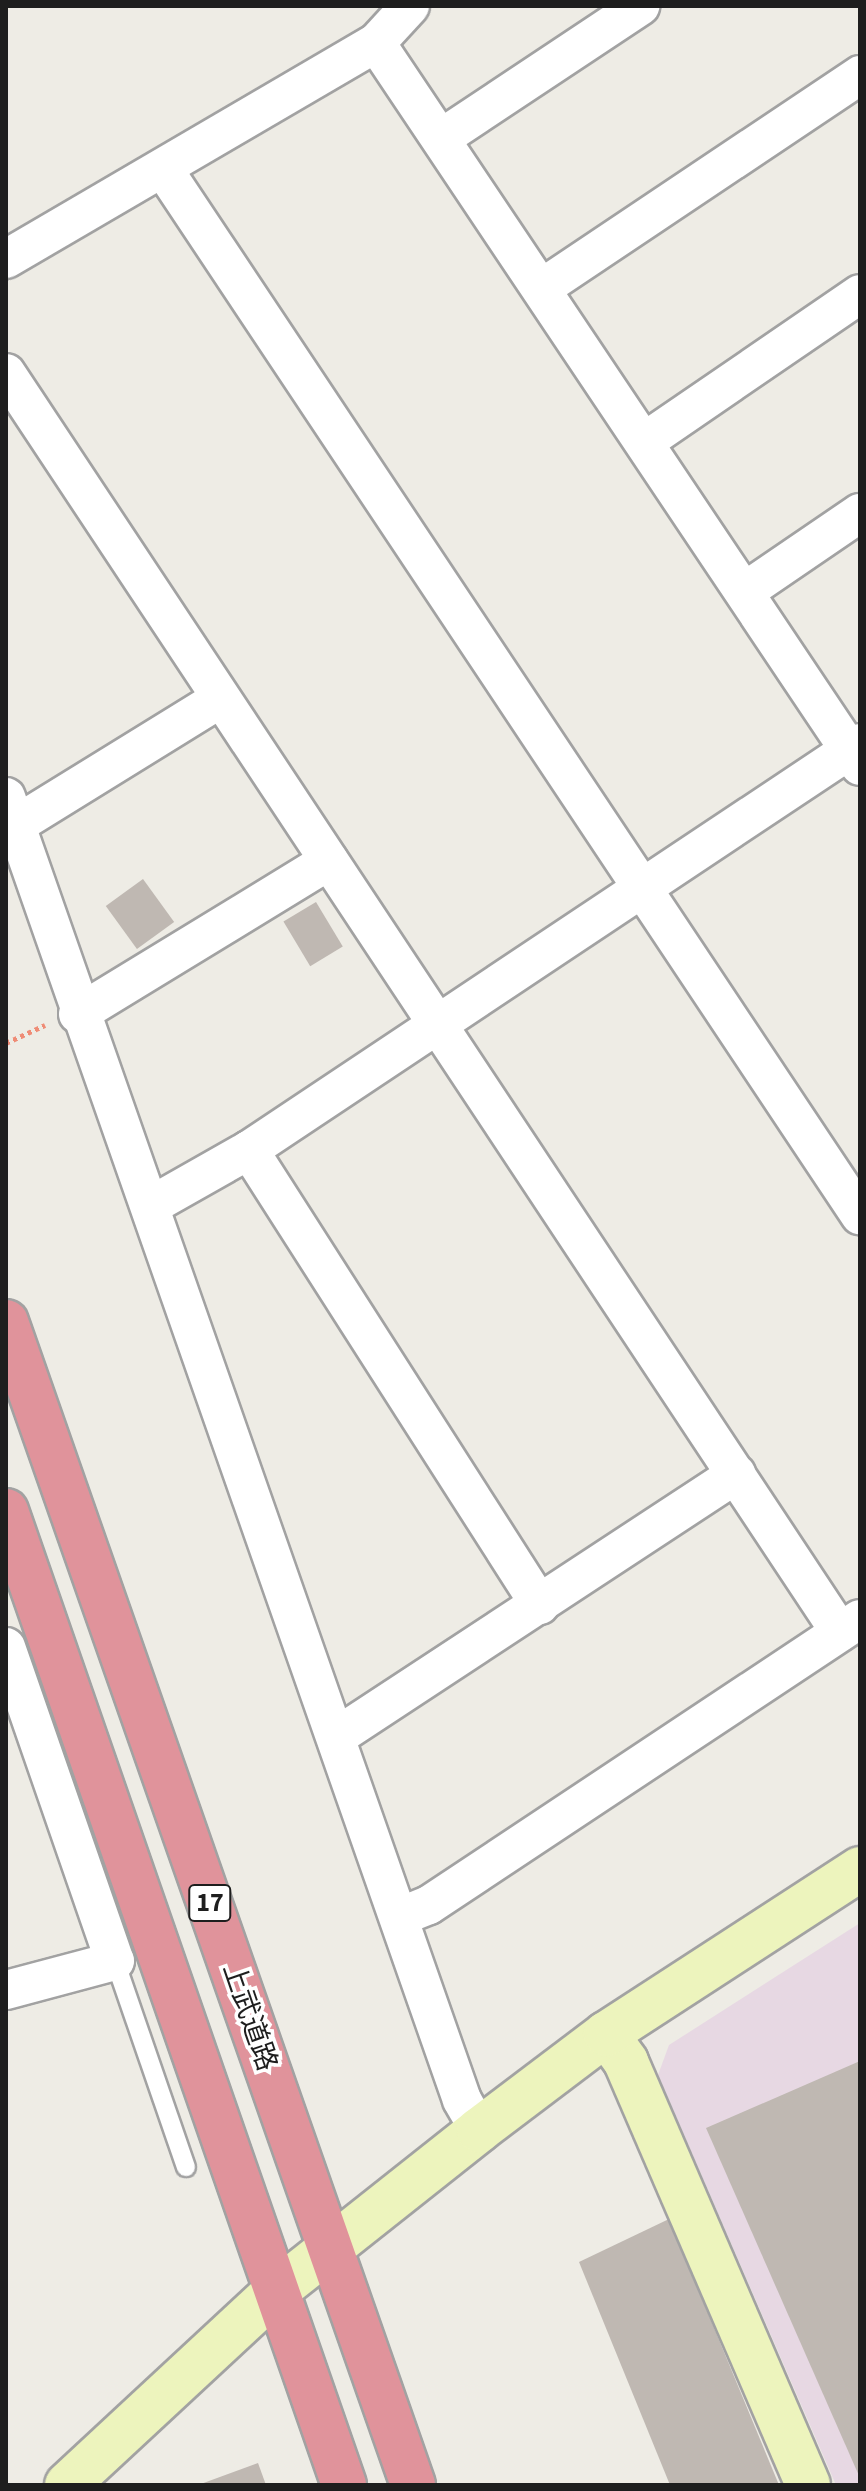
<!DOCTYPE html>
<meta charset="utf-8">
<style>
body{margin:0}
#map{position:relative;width:866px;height:2491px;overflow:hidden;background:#eeece5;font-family:"Source Sans 3","Noto Sans JP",sans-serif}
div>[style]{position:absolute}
.industrial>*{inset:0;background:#e7d8e3}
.building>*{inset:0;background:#bfb8b2;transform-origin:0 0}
.path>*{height:5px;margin-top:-2.5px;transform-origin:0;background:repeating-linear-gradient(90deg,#ef8c76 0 4px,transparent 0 8px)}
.roads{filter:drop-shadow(2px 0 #a2a2a2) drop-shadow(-2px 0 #a2a2a2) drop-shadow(0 2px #a2a2a2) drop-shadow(0 -2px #a2a2a2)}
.lane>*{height:18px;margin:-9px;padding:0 9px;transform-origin:9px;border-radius:9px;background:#fff}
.street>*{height:38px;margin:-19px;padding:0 19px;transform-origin:19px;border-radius:19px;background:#fff}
.secondary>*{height:44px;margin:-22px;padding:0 22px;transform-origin:22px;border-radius:22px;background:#edf4bd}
.highway>*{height:44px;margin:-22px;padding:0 22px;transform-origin:22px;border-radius:22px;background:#e0939b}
span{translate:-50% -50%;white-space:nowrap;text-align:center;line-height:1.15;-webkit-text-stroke:7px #fff;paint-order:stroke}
.shield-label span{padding:2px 6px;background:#fff;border:2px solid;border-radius:6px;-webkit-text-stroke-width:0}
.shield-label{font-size:26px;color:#1e1e1e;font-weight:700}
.street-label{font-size:28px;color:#1e1e1e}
.frame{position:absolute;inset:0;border:8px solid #1e1e1e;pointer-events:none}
</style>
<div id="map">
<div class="industrial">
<i style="clip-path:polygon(860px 1923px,860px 2485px,836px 2485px,658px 2075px,669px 2045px)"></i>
</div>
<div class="building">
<i style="left:143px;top:879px;width:53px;height:46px;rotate:54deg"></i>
<i style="left:316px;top:902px;width:52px;height:38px;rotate:59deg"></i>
<i style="clip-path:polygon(860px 2061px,860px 2478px,706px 2128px)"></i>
<i style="clip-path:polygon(669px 2219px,779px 2485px,670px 2485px,579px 2262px)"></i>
<i style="clip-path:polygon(258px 2463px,266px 2485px,198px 2485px)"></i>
</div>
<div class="path">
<i style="left:6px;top:1043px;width:43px;rotate:-24.8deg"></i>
</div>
<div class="roads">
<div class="lane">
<i style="left:115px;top:1961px;width:218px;rotate:71deg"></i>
</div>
<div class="street">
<i style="left:376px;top:43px;width:870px;rotate:56.2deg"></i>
<i style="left:443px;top:137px;width:237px;rotate:-33.6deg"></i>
<i style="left:164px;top:170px;width:1256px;rotate:56.34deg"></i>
<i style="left:6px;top:259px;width:428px;rotate:-30.3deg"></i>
<i style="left:376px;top:43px;width:50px;rotate:-47.4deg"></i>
<i style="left:542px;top:288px;width:383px;rotate:-33.8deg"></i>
<i style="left:6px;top:373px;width:1510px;rotate:56.48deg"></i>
<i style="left:644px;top:442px;width:262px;rotate:-34.4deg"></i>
<i style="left:747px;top:590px;width:137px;rotate:-34.3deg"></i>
<i style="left:6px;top:797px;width:1380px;rotate:70.71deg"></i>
<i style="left:462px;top:2100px;width:34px;rotate:60deg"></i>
<i style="left:6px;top:831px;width:251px;rotate:-31.7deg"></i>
<i style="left:78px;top:1014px;width:294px;rotate:-31.4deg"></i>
<i style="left:249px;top:1150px;width:540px;rotate:57.4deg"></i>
<i style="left:150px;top:1206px;width:114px;rotate:-29.5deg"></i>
<i style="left:249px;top:1150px;width:734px;rotate:-33.67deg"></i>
<i style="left:6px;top:1647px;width:332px;rotate:70.9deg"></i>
<i style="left:115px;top:1961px;width:113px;rotate:165.1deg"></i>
<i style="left:336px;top:1737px;width:479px;rotate:-33.3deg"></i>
<i style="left:399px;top:1917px;width:32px;rotate:-22deg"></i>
<i style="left:429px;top:1905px;width:517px;rotate:-33.57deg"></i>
</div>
<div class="secondary">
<i style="left:606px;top:2034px;width:34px;rotate:54deg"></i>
<i style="left:626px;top:2062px;width:460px;rotate:66.7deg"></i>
<i style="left:67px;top:2485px;width:285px;rotate:-42.9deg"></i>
<i style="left:276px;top:2291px;width:259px;rotate:-38.4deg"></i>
<i style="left:479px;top:2130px;width:159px;rotate:-37.1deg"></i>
<i style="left:606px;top:2034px;width:303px;rotate:-33deg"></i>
</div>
<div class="highway">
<i style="left:6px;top:1322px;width:1232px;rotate:70.71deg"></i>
<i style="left:6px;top:1511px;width:1031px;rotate:70.86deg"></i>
</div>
</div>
<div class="shield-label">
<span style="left:210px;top:1903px">17</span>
</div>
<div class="street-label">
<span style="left:250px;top:2017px;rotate:71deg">上武道路</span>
</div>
<div class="frame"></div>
</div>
